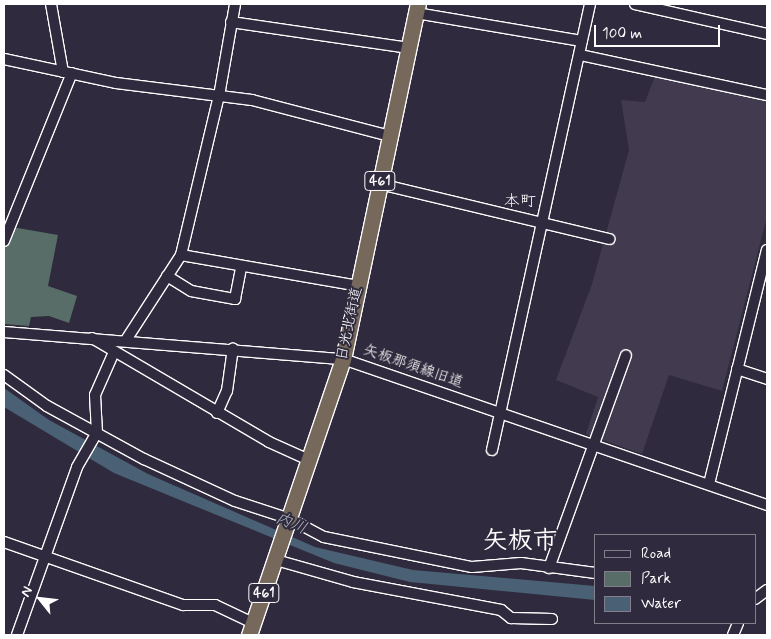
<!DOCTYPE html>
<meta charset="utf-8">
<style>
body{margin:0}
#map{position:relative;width:771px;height:639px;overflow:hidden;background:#2f2a3d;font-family:Mynerve,"Klee One",sans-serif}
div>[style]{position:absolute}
.built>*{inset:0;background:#423a4f}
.green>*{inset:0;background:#586d67}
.water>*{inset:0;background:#4a6075}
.roads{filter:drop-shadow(1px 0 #fff) drop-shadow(-1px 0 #fff) drop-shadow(0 1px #fff) drop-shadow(0 -1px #fff)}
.minor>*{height:10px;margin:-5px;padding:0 5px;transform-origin:5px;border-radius:5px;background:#2f2a3d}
.highway>*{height:15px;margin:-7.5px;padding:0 7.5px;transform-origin:7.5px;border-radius:7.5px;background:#76695c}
span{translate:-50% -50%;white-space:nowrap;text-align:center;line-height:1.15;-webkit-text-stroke:4px #2f2a3d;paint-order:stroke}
.shield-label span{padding:1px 4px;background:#2f2a3d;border:1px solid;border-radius:4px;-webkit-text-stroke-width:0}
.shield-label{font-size:14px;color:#fff;font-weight:700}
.street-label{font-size:15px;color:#fff}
.neighbourhood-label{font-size:16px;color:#fff}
.water-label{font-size:16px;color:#aeb7c1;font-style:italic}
.town-label{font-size:25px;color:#fff;font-weight:700}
.frame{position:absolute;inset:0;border:5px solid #fff;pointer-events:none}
.legend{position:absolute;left:594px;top:534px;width:162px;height:90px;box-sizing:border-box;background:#2f2a3d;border:1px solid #827f8b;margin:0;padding:6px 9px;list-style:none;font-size:15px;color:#fff}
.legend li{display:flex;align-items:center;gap:10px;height:25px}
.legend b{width:25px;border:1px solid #827f8b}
.north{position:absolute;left:15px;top:574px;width:50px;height:50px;-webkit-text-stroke:4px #2f2a3d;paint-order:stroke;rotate:299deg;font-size:14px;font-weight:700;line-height:20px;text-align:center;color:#fff}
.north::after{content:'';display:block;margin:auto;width:18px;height:22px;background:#fff;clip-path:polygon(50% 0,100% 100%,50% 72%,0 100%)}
.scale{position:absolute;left:594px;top:25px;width:126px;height:22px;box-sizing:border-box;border:2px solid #fff;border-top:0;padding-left:6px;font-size:15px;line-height:18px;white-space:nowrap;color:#fff;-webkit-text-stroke:4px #2f2a3d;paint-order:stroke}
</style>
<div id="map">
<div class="built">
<i style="clip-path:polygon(656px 73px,767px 101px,767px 217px,722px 391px,669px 375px,642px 454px,586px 434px,598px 397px,556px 380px,592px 284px,629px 150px,621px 100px,645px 102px)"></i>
</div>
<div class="green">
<i style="clip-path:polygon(12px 227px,58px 235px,48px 286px,77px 296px,69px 323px,49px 316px,31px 317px,29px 326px,4px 324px,4px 250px)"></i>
</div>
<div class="water">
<i style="clip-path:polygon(4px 388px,49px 420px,148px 474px,315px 547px,413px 570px,595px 586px,595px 600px,410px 582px,334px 563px,114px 473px,4px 407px)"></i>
</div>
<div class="roads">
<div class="minor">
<i style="left:51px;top:4px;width:69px;rotate:80deg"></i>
<i style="left:635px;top:4px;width:135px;rotate:12.8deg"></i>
<i style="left:416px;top:13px;width:168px;rotate:9.6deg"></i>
<i style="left:231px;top:22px;width:180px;rotate:8.3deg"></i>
<i style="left:580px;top:55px;width:191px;rotate:12.1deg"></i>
<i style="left:4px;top:59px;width:115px;rotate:12.1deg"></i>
<i style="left:116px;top:83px;width:137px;rotate:7.1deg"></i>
<i style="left:252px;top:100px;width:143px;rotate:14.6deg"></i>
<i style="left:380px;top:184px;width:236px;rotate:13.5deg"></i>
<i style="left:4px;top:241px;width:181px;rotate:-68deg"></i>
<i style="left:181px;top:255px;width:180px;rotate:9.9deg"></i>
<i style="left:167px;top:276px;width:28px;rotate:32deg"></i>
<i style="left:191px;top:291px;width:45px;rotate:10.3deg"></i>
<i style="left:235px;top:299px;width:33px;rotate:-79deg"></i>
<i style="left:4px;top:332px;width:340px;rotate:4.6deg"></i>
<i style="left:343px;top:359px;width:448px;rotate:19deg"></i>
<i style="left:92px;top:338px;width:205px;rotate:30.4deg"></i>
<i style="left:269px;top:442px;width:46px;rotate:24.3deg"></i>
<i style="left:126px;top:340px;width:101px;rotate:-57.1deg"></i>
<i style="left:181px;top:255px;width:163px;rotate:-76.6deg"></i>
<i style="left:219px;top:96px;width:93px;rotate:-80.1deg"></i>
<i style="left:737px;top:369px;width:32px;rotate:18deg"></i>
<i style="left:4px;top:375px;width:53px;rotate:35.8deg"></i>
<i style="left:47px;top:406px;width:111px;rotate:28.7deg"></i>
<i style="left:144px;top:459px;width:100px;rotate:24.8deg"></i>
<i style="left:235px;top:501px;width:58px;rotate:18.1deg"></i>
<i style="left:290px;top:519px;width:38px;rotate:28deg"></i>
<i style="left:324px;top:537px;width:151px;rotate:11.5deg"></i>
<i style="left:472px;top:567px;width:49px;rotate:-4.7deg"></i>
<i style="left:521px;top:563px;width:75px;rotate:7.7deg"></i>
<i style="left:217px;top:413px;width:24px;rotate:-66deg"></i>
<i style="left:227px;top:391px;width:43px;rotate:-82.1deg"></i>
<i style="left:492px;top:450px;width:457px;rotate:-77.6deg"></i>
<i style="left:709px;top:484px;width:241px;rotate:-76.1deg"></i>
<i style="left:4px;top:542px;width:190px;rotate:19.4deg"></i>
<i style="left:183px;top:605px;width:32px"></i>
<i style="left:215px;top:605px;width:42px;rotate:25.3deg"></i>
<i style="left:276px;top:560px;width:80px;rotate:15.9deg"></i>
<i style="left:353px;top:582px;width:151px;rotate:10.7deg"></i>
<i style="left:501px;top:610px;width:13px;rotate:39deg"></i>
<i style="left:511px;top:618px;width:41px;rotate:1.4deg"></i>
<i style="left:549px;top:568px;width:226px;rotate:-70.1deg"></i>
<i style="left:755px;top:599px;width:15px;rotate:-37deg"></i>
<i style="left:17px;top:635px;width:178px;rotate:-70.3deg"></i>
<i style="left:77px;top:467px;width:39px;rotate:-60deg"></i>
<i style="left:97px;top:433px;width:38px;rotate:-93deg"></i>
<i style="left:95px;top:395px;width:47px;rotate:-66.2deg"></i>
<i style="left:733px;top:635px;width:13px;rotate:-67deg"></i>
</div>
<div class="highway">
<i style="left:249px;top:635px;width:292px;rotate:-71.2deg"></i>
<i style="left:343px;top:359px;width:363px;rotate:-78.1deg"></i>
</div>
</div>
<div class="shield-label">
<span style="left:380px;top:181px">461</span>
<span style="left:264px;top:593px">461</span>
</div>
<div class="street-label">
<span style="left:350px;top:324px;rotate:-78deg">日光北街道</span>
<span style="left:413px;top:367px;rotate:19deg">矢板那須線旧道</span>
</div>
<div class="neighbourhood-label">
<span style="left:520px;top:202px">本町</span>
</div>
<div class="water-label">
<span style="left:291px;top:524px;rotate:23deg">内川</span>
</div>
<div class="town-label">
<span style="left:520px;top:542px">矢板市</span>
</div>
<div class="frame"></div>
<ul class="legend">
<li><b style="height:6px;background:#2f2a3d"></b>Road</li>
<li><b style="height:14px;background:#586d67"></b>Park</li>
<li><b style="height:14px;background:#4a6075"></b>Water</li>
</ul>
<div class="north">N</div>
<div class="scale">100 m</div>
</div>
